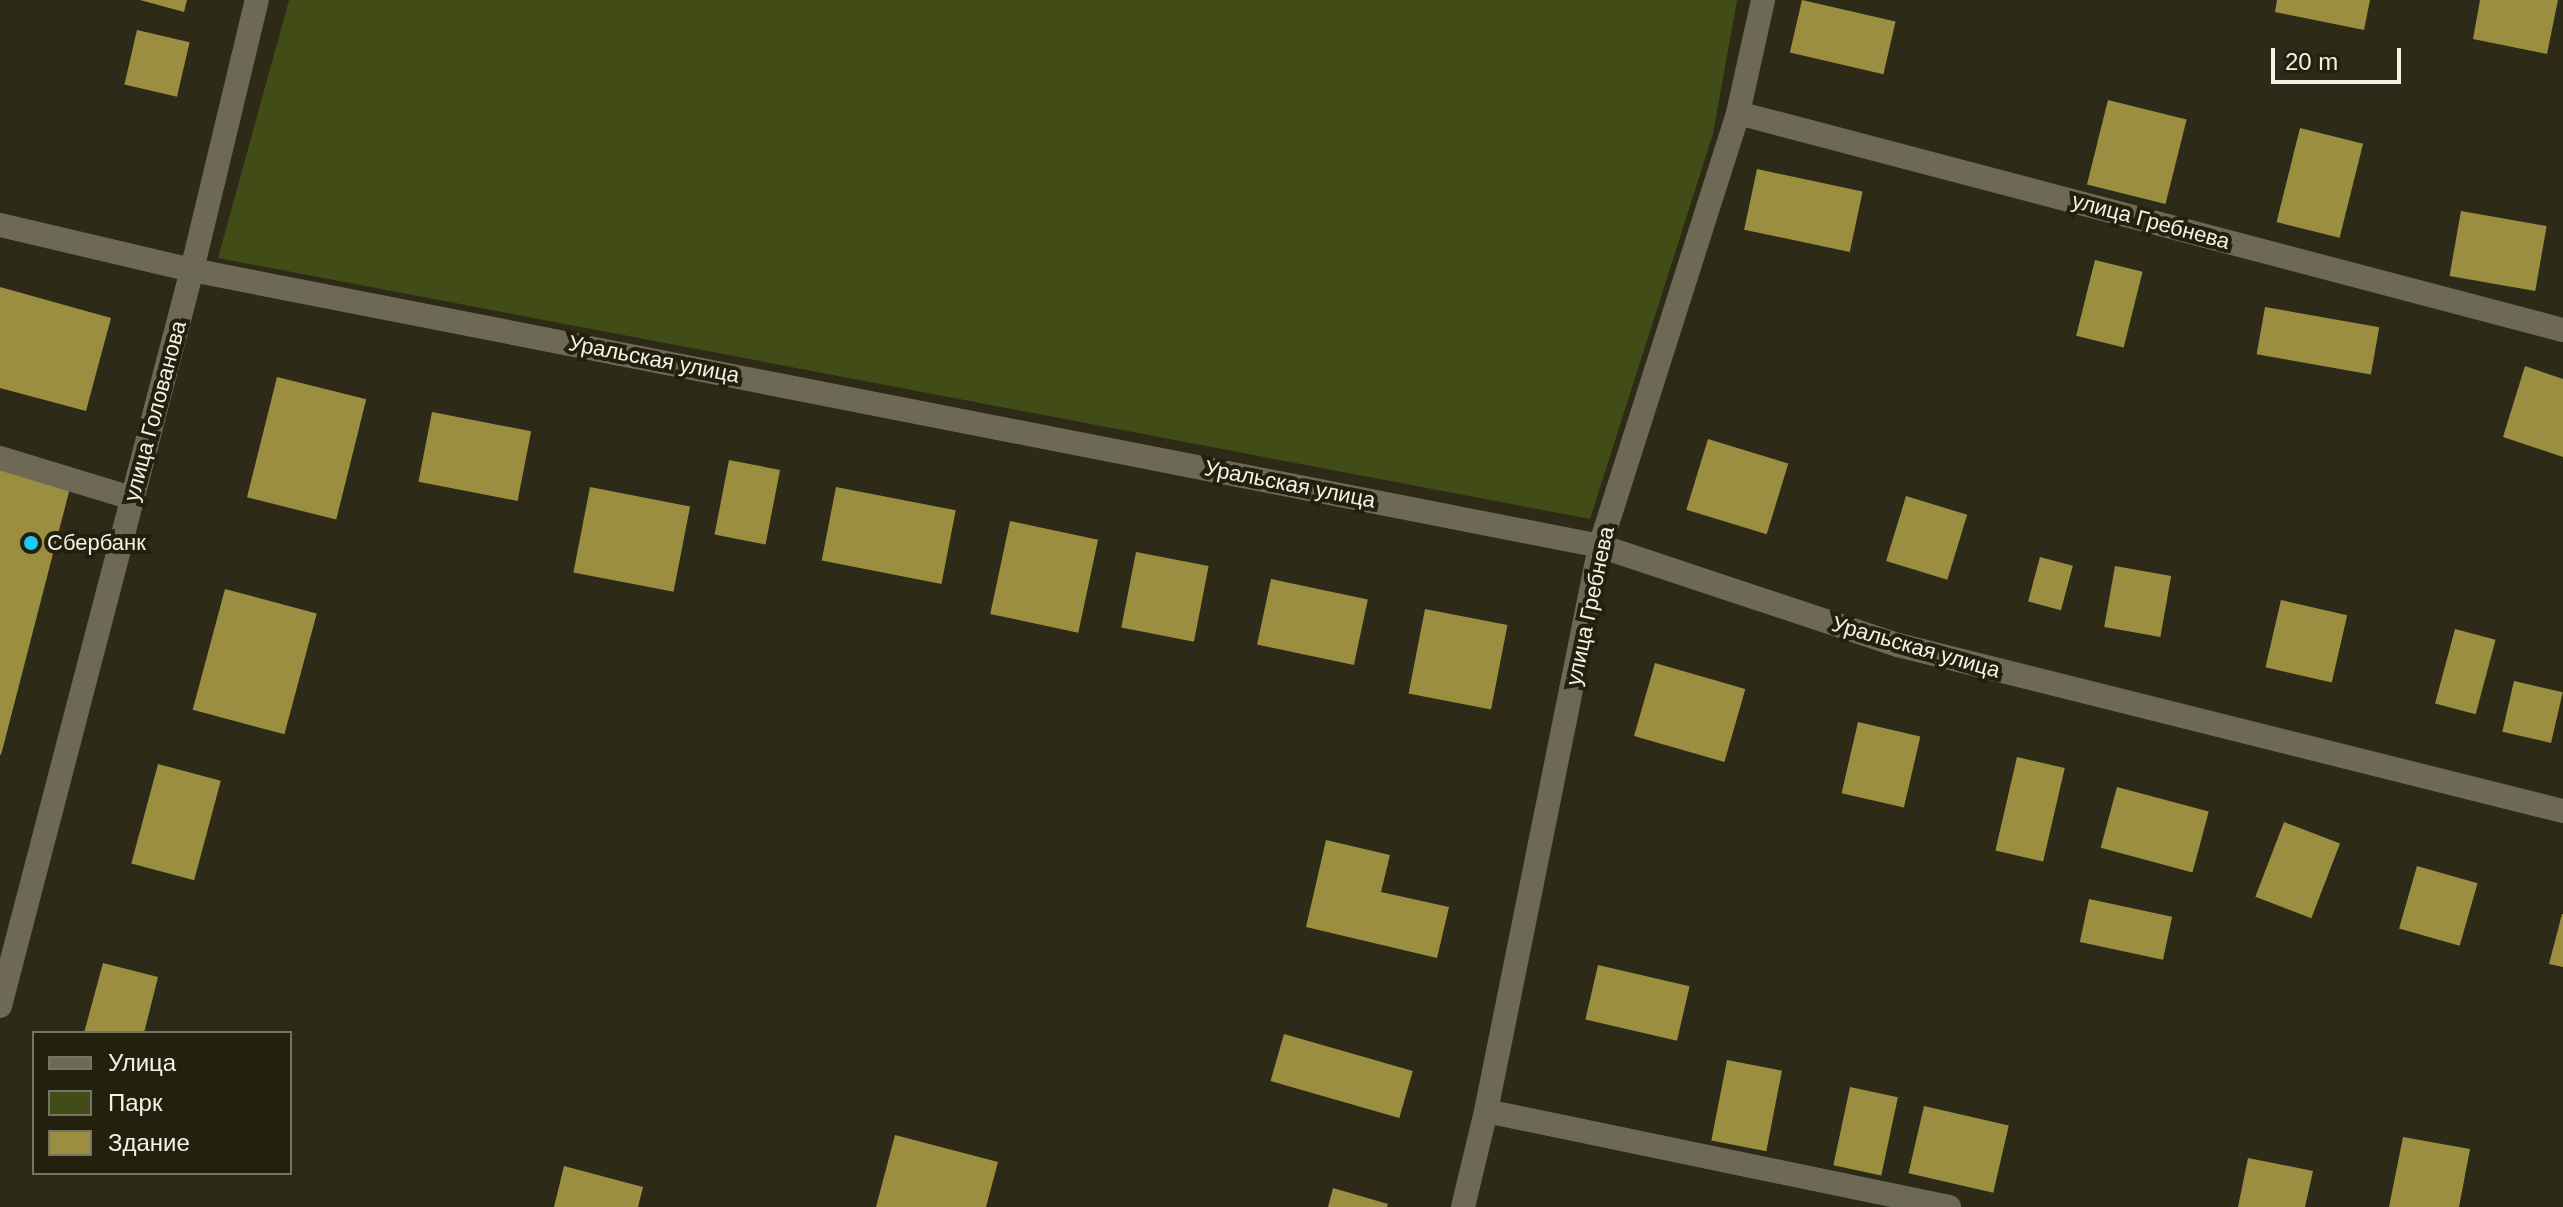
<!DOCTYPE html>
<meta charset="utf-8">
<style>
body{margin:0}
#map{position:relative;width:2563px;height:1207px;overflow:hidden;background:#2d2a18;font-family:Helvetica,sans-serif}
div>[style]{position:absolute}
.green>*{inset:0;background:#414c17}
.building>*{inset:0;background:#9c8e41;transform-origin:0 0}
.minor>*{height:24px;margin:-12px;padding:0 12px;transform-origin:12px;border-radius:12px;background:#6d6955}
.dots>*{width:22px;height:22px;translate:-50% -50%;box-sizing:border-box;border:4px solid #23200e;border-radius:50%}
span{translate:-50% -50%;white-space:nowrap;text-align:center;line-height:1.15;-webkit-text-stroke:8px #23200e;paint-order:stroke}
.street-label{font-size:22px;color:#f4f2e7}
.poi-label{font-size:22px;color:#f4f2e7}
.left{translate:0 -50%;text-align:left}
.legend{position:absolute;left:32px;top:1031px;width:260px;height:144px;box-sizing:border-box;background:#23200e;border:2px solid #777465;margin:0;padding:10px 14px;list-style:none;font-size:24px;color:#f4f2e7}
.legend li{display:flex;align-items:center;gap:16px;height:40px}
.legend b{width:40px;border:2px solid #777465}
.scale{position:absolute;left:2271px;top:48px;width:130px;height:36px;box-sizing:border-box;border:4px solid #f4f2e7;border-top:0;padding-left:10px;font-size:24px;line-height:28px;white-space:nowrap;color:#f4f2e7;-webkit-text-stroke:6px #23200e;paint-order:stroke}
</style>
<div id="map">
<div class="green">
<i style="clip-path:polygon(289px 0,1737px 0,1713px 134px,1590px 519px,218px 258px)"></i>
</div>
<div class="building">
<i style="clip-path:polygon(140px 0,187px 0,184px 12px)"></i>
<i style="left:1802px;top:0;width:96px;height:54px;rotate:13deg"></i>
<i style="clip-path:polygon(2277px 0,2370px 0,2364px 30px,2275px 12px)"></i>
<i style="clip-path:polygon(2480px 0,2558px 0,2547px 54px,2473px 39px)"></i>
<i style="left:137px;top:30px;width:54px;height:56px;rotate:13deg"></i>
<i style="left:2108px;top:100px;width:81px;height:87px;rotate:14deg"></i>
<i style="left:2300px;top:128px;width:65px;height:97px;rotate:14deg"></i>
<i style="left:1757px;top:169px;width:108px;height:62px;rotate:12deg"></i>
<i style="left:2461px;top:211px;width:87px;height:66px;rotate:10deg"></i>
<i style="left:2095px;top:260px;width:49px;height:78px;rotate:14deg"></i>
<i style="clip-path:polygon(0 287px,111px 318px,86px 411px,0 388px)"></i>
<i style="left:2265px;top:307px;width:116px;height:48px;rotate:10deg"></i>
<i style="clip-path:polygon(2525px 366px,2563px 379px,2563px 457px,2503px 437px)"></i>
<i style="left:277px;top:377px;width:92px;height:124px;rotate:14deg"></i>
<i style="left:432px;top:412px;width:101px;height:71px;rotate:11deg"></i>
<i style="left:1708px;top:439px;width:84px;height:74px;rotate:17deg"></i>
<i style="left:729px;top:460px;width:52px;height:76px;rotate:11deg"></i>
<i style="clip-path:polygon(0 470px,70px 488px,1px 755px,0 754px)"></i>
<i style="left:590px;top:487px;width:102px;height:87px;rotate:11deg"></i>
<i style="left:836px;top:487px;width:122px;height:75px;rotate:11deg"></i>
<i style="left:1906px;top:496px;width:64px;height:68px;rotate:17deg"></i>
<i style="left:1010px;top:521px;width:90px;height:95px;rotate:12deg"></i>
<i style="left:1136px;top:552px;width:74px;height:77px;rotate:11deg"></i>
<i style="left:2040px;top:557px;width:34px;height:46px;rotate:15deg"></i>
<i style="left:2115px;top:566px;width:57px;height:62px;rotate:10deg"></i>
<i style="left:1271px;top:579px;width:99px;height:67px;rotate:12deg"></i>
<i style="left:225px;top:589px;width:95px;height:125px;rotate:15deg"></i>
<i style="left:2281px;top:600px;width:68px;height:69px;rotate:13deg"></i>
<i style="left:1425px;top:609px;width:84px;height:86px;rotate:11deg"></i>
<i style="left:2455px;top:629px;width:42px;height:77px;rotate:15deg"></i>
<i style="left:1655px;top:663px;width:94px;height:76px;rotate:16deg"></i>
<i style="left:2514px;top:681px;width:50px;height:52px;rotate:13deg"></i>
<i style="left:1858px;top:722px;width:64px;height:73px;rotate:13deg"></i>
<i style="left:2017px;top:757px;width:49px;height:96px;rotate:13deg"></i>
<i style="left:158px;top:764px;width:65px;height:103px;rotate:15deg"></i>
<i style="left:2117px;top:787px;width:95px;height:63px;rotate:15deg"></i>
<i style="left:2284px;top:822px;width:60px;height:80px;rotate:21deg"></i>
<i style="clip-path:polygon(1326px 840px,1390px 855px,1381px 892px,1449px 907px,1437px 958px,1306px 927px)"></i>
<i style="left:2417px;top:866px;width:63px;height:65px;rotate:16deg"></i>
<i style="left:2089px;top:899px;width:85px;height:44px;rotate:12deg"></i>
<i style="clip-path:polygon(2562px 914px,2563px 914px,2563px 967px,2549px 964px)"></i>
<i style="clip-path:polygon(103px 963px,158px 977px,144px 1033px,84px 1033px)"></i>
<i style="left:1598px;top:965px;width:94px;height:56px;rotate:13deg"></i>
<i style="left:1284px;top:1034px;width:134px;height:49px;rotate:16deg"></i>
<i style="left:1727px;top:1060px;width:56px;height:82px;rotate:11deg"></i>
<i style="left:1850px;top:1087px;width:49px;height:80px;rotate:12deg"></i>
<i style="left:1924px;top:1106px;width:87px;height:69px;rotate:13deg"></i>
<i style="clip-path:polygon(895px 1135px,998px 1162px,986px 1207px,876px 1207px)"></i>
<i style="clip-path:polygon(2403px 1137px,2470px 1149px,2459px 1207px,2389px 1207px)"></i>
<i style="clip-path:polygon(2248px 1158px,2313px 1171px,2305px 1207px,2238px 1207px)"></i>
<i style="clip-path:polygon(564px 1166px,643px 1187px,638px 1207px,554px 1207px)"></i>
<i style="clip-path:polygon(1333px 1188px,1388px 1204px,1387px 1207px,1328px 1207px)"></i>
</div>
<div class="minor">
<i style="left:1738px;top:113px;width:853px;rotate:14.74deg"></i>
<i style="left:0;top:225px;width:197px;rotate:13.2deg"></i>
<i style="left:192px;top:270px;width:1435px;rotate:11.09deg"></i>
<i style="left:1600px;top:546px;width:314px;rotate:18.4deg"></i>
<i style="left:1898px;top:645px;width:685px;rotate:14.02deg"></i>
<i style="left:0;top:458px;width:138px;rotate:16.9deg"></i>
<i style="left:0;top:1006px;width:761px;rotate:-75.38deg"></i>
<i style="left:192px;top:270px;width:278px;rotate:-76.5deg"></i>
<i style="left:1486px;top:1111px;width:473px;rotate:11.7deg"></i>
<i style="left:1463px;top:1207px;width:99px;rotate:-76.5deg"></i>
<i style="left:1486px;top:1111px;width:576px;rotate:-78.59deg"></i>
<i style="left:1600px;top:546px;width:454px;rotate:-72.3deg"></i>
<i style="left:1738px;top:113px;width:116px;rotate:-77.5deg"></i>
</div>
<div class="dots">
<i style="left:31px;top:543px;background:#1acafc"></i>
</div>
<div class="street-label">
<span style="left:2151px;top:221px;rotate:15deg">улица Гребнева</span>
<span style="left:654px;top:359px;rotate:11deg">Уральская улица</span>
<span style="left:155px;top:411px;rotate:-75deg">улица Голованова</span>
<span style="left:1290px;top:484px;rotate:11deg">Уральская улица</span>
<span style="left:1590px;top:606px;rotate:-78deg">улица Гребнева</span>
<span style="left:1916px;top:647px;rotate:16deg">Уральская улица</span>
</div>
<div class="poi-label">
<span class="left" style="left:47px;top:543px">Сбербанк</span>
</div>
<ul class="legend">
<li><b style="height:10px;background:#6d6955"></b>Улица</li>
<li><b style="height:22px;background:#414c17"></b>Парк</li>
<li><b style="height:22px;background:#9c8e41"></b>Здание</li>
</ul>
<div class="scale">20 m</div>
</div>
